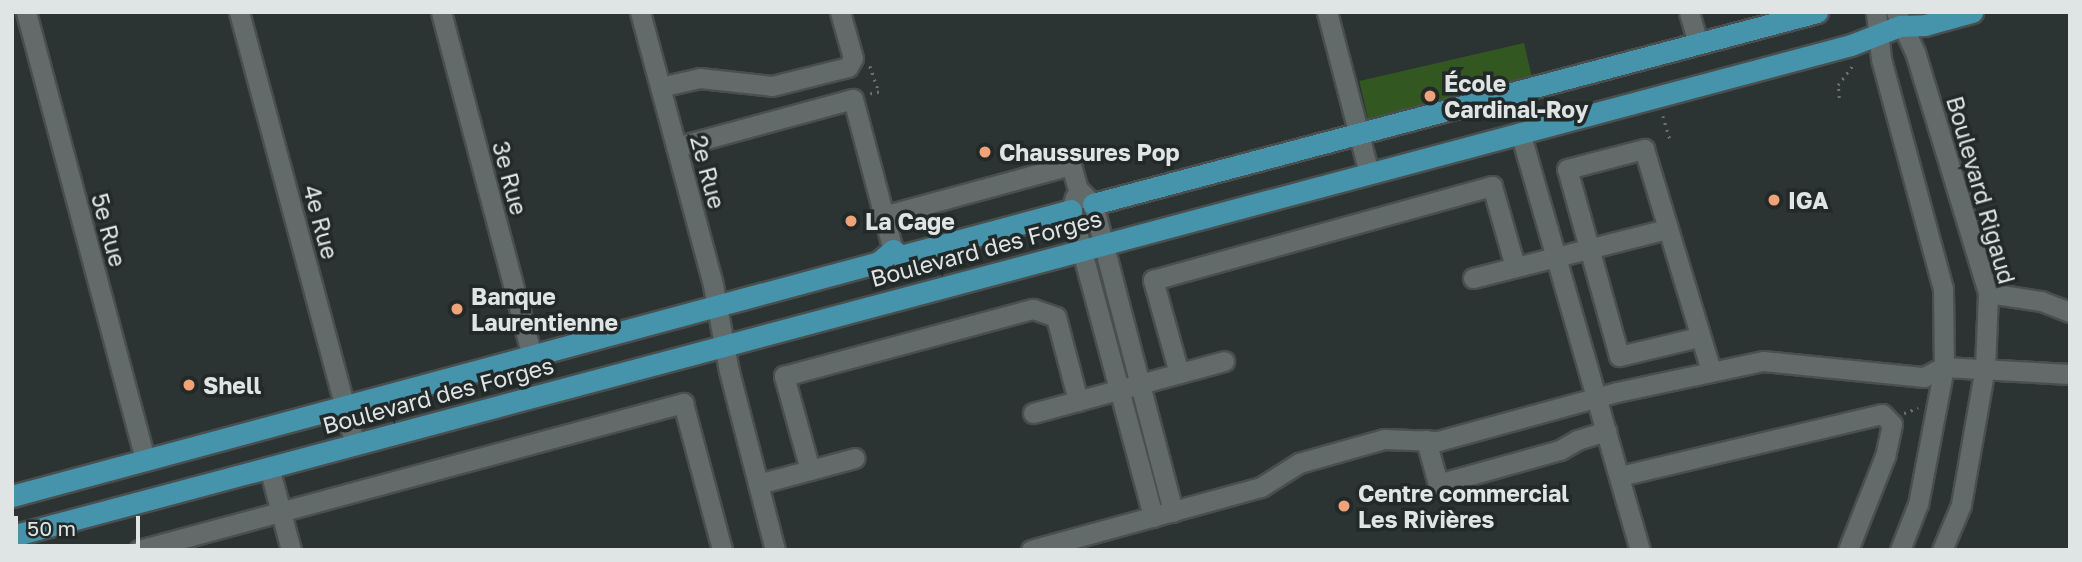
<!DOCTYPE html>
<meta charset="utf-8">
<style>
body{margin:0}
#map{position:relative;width:2082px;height:562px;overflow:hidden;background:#2c3333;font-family:"Golos Text",sans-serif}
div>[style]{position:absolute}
.green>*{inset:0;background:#335721;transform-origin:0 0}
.path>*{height:2.5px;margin-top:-1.25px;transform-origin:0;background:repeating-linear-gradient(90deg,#6c7272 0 2px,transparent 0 7px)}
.roads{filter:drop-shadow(2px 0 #494f4f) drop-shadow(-2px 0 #494f4f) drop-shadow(0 2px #494f4f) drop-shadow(0 -2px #494f4f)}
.minor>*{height:19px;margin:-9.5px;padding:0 9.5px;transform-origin:9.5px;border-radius:9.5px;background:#626a6a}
.major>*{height:21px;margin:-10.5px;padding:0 10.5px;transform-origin:10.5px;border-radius:10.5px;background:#4693ac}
.dots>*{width:19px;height:19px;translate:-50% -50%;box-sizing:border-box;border:4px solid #222929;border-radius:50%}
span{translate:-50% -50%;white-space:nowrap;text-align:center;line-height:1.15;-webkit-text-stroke:7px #222929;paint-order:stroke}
.poi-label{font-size:23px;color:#dfe4e4;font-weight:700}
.left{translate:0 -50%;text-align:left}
.street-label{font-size:23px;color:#dfe4e4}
.frame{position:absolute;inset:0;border:14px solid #dfe4e4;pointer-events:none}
.scale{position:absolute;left:14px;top:516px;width:126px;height:32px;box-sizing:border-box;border:4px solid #dfe4e4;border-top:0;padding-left:9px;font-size:21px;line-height:24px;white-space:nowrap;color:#dfe4e4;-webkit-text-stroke:5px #222929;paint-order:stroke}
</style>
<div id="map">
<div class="green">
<i style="left:1524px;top:43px;width:44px;height:169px;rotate:77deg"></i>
</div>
<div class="path">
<i style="left:870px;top:66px;width:28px;rotate:71deg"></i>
<i style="left:879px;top:92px;width:9px;rotate:167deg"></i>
<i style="left:1839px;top:98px;width:13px;rotate:-94deg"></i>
<i style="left:1838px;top:85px;width:26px;rotate:-53deg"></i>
<i style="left:1663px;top:116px;width:27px;rotate:73deg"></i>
<i style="left:1904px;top:413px;width:15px;rotate:-20deg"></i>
</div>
<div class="roads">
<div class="minor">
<i style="left:26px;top:12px;width:464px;rotate:75.1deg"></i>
<i style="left:239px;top:12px;width:447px;rotate:75deg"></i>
<i style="left:441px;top:12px;width:356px;rotate:75.2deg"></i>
<i style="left:640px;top:12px;width:283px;rotate:75deg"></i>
<i style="left:713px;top:285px;width:87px;rotate:79.5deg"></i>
<i style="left:729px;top:371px;width:185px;rotate:75.6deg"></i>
<i style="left:1327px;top:12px;width:166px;rotate:75.4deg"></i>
<i style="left:1689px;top:12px;width:33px;rotate:74deg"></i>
<i style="left:1876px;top:12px;width:47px;rotate:83.9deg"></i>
<i style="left:1881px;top:59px;width:237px;rotate:74.9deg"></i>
<i style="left:1943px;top:288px;width:79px;rotate:89.3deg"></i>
<i style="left:1944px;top:367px;width:139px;rotate:100.7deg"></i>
<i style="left:1918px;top:504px;width:49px;rotate:111.4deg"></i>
<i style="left:1896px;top:12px;width:44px;rotate:64.6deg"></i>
<i style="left:1915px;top:52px;width:252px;rotate:73.1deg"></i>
<i style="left:1988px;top:293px;width:74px;rotate:92.3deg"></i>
<i style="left:1985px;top:367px;width:140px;rotate:99.9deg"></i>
<i style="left:1961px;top:505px;width:49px;rotate:112.9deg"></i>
<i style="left:660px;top:87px;width:41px;rotate:-12.7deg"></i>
<i style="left:700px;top:78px;width:72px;rotate:6.3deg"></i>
<i style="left:772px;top:86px;width:78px;rotate:-14deg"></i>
<i style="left:848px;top:67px;width:10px;rotate:-61deg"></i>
<i style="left:853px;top:58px;width:48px;rotate:-105.8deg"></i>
<i style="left:1520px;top:132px;width:435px;rotate:74deg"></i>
<i style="left:676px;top:147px;width:183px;rotate:-15.2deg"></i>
<i style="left:853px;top:99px;width:156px;rotate:75.2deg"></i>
<i style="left:1075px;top:197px;width:14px;rotate:107deg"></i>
<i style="left:1071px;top:210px;width:318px;rotate:75deg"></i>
<i style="left:883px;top:216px;width:195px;rotate:-15.2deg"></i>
<i style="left:1071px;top:165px;width:25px;rotate:74deg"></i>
<i style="left:1078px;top:189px;width:21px;rotate:45deg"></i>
<i style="left:1093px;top:204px;width:318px;rotate:75.4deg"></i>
<i style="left:1473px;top:278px;width:200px;rotate:-14.2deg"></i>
<i style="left:1988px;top:293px;width:54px;rotate:8.6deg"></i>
<i style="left:2041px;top:301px;width:31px;rotate:21deg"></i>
<i style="left:1699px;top:337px;width:82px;rotate:166.6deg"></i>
<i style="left:1619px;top:356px;width:194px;rotate:-105.5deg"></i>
<i style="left:1567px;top:169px;width:80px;rotate:-14.6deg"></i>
<i style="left:1644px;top:149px;width:232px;rotate:73.2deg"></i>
<i style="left:1179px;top:373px;width:97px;rotate:-105.6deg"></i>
<i style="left:1153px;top:280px;width:352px;rotate:-15.5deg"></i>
<i style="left:1492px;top:186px;width:83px;rotate:74deg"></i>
<i style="left:1033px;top:413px;width:198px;rotate:-15.2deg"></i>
<i style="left:1426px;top:440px;width:46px;rotate:74.7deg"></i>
<i style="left:1438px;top:484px;width:127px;rotate:-15.6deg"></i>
<i style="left:1560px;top:450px;width:20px;rotate:-30deg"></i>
<i style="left:1577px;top:440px;width:31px;rotate:-17deg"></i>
<i style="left:269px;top:467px;width:86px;rotate:75.2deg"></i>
<i style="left:810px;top:470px;width:98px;rotate:-105.5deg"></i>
<i style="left:784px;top:376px;width:258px;rotate:-15.1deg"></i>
<i style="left:1033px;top:309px;width:24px;rotate:19deg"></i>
<i style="left:1056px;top:317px;width:87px;rotate:75.3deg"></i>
<i style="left:1620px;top:476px;width:269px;rotate:-13.3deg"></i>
<i style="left:1882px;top:414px;width:14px;rotate:45deg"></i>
<i style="left:1892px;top:424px;width:33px;rotate:102deg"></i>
<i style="left:1885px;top:456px;width:101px;rotate:111.5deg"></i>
<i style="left:758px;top:484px;width:100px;rotate:-15deg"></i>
<i style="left:139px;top:550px;width:564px;rotate:-15.12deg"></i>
<i style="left:683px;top:403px;width:152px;rotate:75.1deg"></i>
<i style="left:1031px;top:550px;width:238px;rotate:-15.3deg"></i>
<i style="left:1261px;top:487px;width:45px;rotate:-32.3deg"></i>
<i style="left:1299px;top:463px;width:88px;rotate:-15.8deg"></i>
<i style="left:1384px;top:439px;width:54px;rotate:2.1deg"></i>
<i style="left:1438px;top:441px;width:186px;rotate:-15.3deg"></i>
<i style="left:1617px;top:392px;width:149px;rotate:-12deg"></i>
<i style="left:1763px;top:361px;width:162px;rotate:5.7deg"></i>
<i style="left:1924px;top:377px;width:22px;rotate:-27deg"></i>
<i style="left:1944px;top:367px;width:126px;rotate:3.2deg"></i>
</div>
<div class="major">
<i style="left:1093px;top:204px;width:749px;rotate:-14.85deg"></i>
<i style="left:12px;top:496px;width:898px;rotate:-15.1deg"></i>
<i style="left:879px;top:262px;width:18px;rotate:-41deg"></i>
<i style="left:893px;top:250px;width:10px;rotate:37deg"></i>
<i style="left:901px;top:256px;width:176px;rotate:-15.1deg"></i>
<i style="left:12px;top:536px;width:1903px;rotate:-14.95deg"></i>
<i style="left:1851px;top:45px;width:53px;rotate:-21.2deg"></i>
<i style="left:1900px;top:26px;width:25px;rotate:-2deg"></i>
<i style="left:1925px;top:25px;width:49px;rotate:-15.5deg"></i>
</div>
</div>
<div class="dots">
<i style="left:1430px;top:96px;background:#f0a279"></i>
<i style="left:985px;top:152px;background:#f0a279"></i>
<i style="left:1774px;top:200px;background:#f0a279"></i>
<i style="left:851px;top:221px;background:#f0a279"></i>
<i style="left:457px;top:309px;background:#f0a279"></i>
<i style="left:189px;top:385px;background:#f0a279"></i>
<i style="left:1344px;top:506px;background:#f0a279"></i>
</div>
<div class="poi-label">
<span class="left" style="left:1444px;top:96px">École<br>Cardinal-Roy</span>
<span class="left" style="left:999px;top:152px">Chaussures Pop</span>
<span class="left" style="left:1788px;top:200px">IGA</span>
<span class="left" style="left:865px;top:221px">La Cage</span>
<span class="left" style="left:471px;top:309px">Banque<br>Laurentienne</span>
<span class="left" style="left:203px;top:385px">Shell</span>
<span class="left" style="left:1358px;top:506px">Centre commercial<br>Les Rivières</span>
</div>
<div class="street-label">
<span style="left:708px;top:172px;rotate:75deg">2e Rue</span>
<span style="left:510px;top:178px;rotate:75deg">3e Rue</span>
<span style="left:1981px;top:190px;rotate:74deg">Boulevard Rigaud</span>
<span style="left:321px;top:222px;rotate:75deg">4e Rue</span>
<span style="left:109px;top:230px;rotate:75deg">5e Rue</span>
<span style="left:986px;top:248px;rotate:-15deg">Boulevard des Forges</span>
<span style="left:438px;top:395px;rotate:-15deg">Boulevard des Forges</span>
</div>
<div class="frame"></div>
<div class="scale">50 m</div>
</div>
